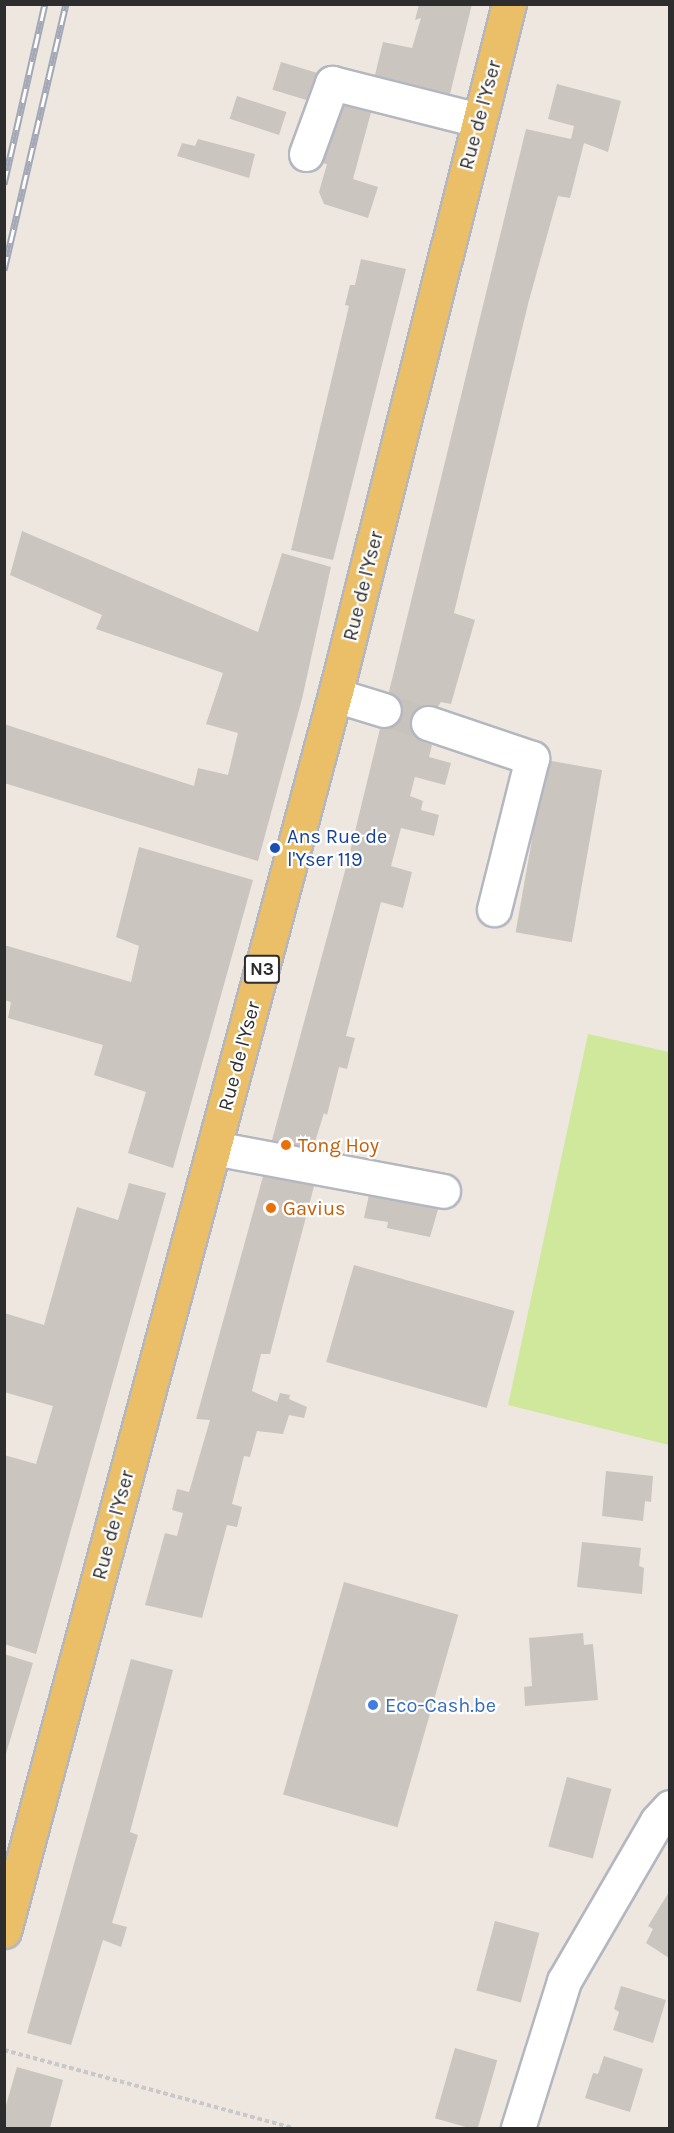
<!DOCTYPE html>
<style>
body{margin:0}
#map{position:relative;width:674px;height:2133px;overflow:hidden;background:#eee7e0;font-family:Karla,sans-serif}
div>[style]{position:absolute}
.pitch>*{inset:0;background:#d0e89c}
.building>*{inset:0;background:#cac5bf;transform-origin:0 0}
.minor-tunnel>*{height:33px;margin-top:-16.5px;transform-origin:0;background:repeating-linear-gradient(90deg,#c7c2bc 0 33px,transparent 0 49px)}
.path>*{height:4px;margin-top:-2px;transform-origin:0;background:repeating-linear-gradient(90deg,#c8c8c8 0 4.5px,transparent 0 7.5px)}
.roads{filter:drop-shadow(2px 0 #b4b7c0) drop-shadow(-2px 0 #b4b7c0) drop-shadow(0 2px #b4b7c0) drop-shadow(0 -2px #b4b7c0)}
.minor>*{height:33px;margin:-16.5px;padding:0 16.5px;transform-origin:16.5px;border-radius:16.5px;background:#fff}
.major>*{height:33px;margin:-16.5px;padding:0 16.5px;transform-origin:16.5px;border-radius:16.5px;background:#ebbe68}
.rail>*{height:7px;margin-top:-3.5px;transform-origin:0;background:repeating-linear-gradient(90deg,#fff 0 14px,#a3a8b6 0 28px);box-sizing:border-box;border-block:2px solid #a3a8b6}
.dots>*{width:16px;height:16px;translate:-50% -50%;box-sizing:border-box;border:3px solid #fff;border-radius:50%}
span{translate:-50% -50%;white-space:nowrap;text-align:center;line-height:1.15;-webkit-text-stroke:4.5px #fff;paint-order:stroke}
.shield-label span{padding:2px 4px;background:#fff;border:2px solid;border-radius:4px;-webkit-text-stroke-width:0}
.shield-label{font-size:18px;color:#2d2d2d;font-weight:700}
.street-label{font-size:20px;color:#2d2d2d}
.transit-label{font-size:20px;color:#164399}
.left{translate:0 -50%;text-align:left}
.food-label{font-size:20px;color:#c56008}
.shop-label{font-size:20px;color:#366cbe}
.frame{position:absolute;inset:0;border:6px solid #2d2d2d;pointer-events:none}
</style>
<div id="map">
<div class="pitch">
<i style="clip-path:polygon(588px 1034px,669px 1052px,669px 1445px,508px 1405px)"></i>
</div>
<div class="building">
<i style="clip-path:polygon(419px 4px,472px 4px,450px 94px,375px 75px,383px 42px,412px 48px,421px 18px,415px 20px)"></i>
<i style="left:281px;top:62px;width:44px;height:29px;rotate:17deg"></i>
<i style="clip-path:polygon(557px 84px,621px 101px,608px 152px,584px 143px,570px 198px,558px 196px,528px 304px,454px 613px,475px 620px,451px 704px,441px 702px,428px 723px,424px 742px,432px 745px,429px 757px,451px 763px,445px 785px,415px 777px,410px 796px,423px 801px,421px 810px,439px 815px,434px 836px,401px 828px,391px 866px,412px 872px,403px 908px,381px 902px,346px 1036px,355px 1038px,347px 1069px,339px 1067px,327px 1115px,324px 1113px,308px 1164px,268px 1155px,349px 856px,526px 129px,571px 139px,574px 126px,548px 119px)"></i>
<i style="left:237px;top:96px;width:52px;height:24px;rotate:18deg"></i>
<i style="clip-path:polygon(341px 96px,373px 105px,353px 179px,378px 187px,368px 218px,324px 204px,319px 192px,327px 164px,321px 163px)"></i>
<i style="clip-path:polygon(198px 139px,255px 154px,249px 178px,177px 156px,182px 143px,195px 146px)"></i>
<i style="clip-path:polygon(361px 259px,406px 269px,333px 560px,291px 550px,349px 306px,345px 305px,350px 285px,355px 285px)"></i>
<i style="clip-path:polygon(22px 531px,258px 632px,282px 553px,331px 567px,302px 699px,258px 861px,4px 783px,4px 724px,194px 786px,198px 768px,228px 775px,238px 733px,206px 724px,223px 673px,96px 629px,102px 615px,10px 575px)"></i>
<i style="left:546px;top:760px;width:57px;height:175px;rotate:10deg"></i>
<i style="clip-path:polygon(139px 847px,253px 880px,173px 1168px,128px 1153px,146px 1092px,94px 1075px,103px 1045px,8px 1018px,11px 1002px,4px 1000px,4px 945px,131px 982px,139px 946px,116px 937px)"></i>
<i style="clip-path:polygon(267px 1162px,317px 1175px,270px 1354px,261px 1354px,252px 1391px,277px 1402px,280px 1393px,290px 1395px,289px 1399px,307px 1407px,304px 1418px,289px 1415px,283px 1434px,257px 1431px,250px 1457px,244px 1456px,232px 1504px,242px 1507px,237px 1527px,227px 1525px,202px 1618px,145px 1605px,165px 1533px,177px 1536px,183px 1513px,172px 1510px,177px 1489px,189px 1492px,210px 1420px,196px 1419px)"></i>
<i style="clip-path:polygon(129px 1183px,166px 1193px,36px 1654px,4px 1644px,4px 1455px,36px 1464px,53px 1406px,4px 1392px,4px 1313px,44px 1325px,77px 1207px,118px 1220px)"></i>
<i style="clip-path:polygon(371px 1185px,441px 1199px,430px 1237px,387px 1228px,388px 1222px,364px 1218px)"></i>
<i style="left:354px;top:1265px;width:167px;height:101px;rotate:16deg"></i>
<i style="clip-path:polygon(606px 1471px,653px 1476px,651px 1502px,645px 1501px,643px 1521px,602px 1516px)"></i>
<i style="clip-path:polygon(582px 1542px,641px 1548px,639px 1566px,644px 1568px,642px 1594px,577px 1587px)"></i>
<i style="left:344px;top:1582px;width:119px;height:221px;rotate:16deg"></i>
<i style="clip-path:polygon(583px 1633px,584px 1645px,593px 1644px,598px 1700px,525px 1706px,524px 1687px,532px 1686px,529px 1638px)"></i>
<i style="clip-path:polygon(4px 1654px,33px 1663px,5px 1757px,4px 1756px)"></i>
<i style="clip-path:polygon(131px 1659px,173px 1670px,130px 1832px,138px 1835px,112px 1923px,127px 1927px,121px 1947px,103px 1940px,71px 2045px,27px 2033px)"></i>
<i style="left:567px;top:1777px;width:46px;height:72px;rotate:15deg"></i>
<i style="clip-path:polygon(669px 1892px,669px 1958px,646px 1943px,653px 1929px,648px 1926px)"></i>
<i style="left:495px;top:1921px;width:46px;height:72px;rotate:15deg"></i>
<i style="clip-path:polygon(621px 1986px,666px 2000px,653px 2043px,613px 2030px,619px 2012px,614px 2009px)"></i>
<i style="left:455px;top:2048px;width:44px;height:73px;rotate:16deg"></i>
<i style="clip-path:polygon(604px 2056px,643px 2069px,630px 2112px,585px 2098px,593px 2073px,598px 2074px)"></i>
<i style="clip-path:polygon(17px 2067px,63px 2080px,50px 2128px,4px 2128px,4px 2112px)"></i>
</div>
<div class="minor-tunnel">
<i style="left:384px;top:710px;width:46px;rotate:16.5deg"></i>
</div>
<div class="path">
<i style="left:4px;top:2050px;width:299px;rotate:15.1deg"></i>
</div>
<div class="roads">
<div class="minor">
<i style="left:306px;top:154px;width:76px;rotate:-69.9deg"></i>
<i style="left:332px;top:83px;width:151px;rotate:14.2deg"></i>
<i style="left:335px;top:695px;width:51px;rotate:17deg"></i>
<i style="left:428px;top:723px;width:110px;rotate:18.6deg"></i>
<i style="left:532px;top:758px;width:156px;rotate:104.1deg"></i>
<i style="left:214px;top:1148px;width:233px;rotate:10.6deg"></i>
<i style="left:518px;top:2128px;width:154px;rotate:-72.6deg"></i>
<i style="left:564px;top:1981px;width:185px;rotate:-59.8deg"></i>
<i style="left:657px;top:1821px;width:19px;rotate:-47deg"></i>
</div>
<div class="major">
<i style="left:4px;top:1931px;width:1280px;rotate:-75.01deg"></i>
<i style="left:335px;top:695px;width:713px;rotate:-75.87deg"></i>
</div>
</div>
<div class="rail">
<i style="left:4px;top:184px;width:185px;rotate:-77.2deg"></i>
<i style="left:4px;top:270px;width:273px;rotate:-76.9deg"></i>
</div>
<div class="dots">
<i style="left:275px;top:848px;background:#1a4fb4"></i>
<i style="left:286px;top:1145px;background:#e8710a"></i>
<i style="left:271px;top:1208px;background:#e8710a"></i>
<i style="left:373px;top:1705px;background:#3f7fe0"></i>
</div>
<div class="shield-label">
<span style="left:262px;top:969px">N3</span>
</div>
<div class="street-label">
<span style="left:480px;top:115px;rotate:-75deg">Rue de l'Yser</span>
<span style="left:363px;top:586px;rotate:-76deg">Rue de l'Yser</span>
<span style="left:239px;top:1056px;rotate:-75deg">Rue de l'Yser</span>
<span style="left:113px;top:1525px;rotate:-75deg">Rue de l'Yser</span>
</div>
<div class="transit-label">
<span class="left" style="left:287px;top:848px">Ans Rue de<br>l'Yser 119</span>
</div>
<div class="food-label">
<span class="left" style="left:298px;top:1145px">Tong Hoy</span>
<span class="left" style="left:283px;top:1208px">Gavius</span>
</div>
<div class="shop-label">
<span class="left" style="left:385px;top:1705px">Eco-Cash.be</span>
</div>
<div class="frame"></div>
</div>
